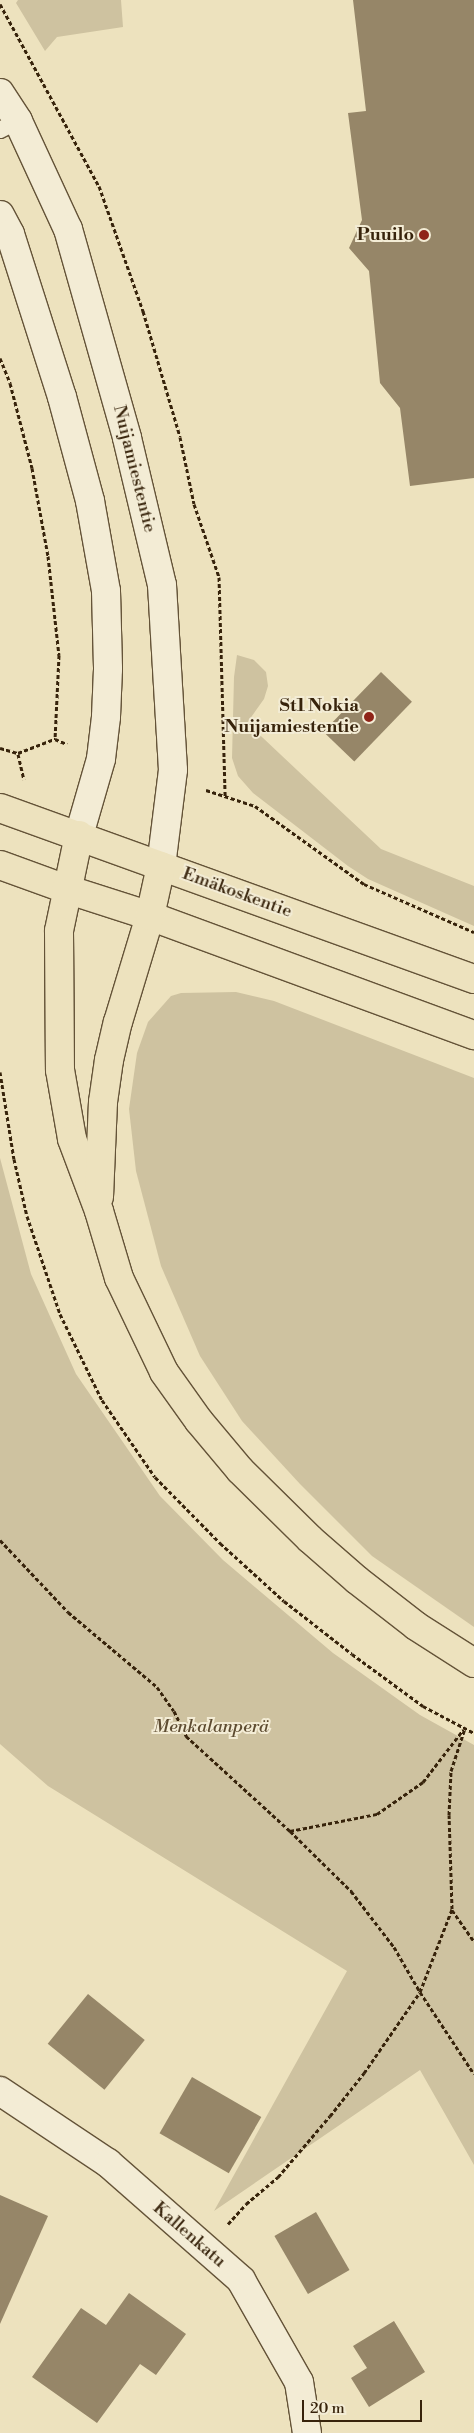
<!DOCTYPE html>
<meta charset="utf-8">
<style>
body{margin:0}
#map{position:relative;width:474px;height:2433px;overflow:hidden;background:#ede2be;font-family:"Libre Bodoni",serif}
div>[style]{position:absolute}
.green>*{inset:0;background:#cec2a0}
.building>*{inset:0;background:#968668;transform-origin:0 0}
.path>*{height:3px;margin-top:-1.5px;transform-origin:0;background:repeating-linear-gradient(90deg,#37230b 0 4px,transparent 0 6.5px)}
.roads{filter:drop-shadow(1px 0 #645338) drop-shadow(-1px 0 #645338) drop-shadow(0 1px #645338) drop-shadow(0 -1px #645338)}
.service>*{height:16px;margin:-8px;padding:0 8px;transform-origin:8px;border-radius:8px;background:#f3ecd5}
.minor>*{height:28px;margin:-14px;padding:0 14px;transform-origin:14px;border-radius:14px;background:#f3ecd5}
.secondary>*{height:28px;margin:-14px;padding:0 14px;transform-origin:14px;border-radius:14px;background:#f3ecd5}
.primary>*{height:28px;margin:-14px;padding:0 14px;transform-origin:14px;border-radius:14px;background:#ede2be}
.trunk>*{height:28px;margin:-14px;padding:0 14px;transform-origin:14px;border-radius:14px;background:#ede2be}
.dots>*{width:14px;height:14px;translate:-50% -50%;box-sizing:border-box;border:2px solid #f3ecd5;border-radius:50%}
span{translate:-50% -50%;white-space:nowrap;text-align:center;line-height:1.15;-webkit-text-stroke:4px #f3ecd5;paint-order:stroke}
.poi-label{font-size:18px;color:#37230b;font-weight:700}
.right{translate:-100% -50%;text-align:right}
.street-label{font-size:18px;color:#37230b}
.park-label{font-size:18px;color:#5d4b30;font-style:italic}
.scale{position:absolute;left:302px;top:2400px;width:120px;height:22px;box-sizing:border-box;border:2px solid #37230b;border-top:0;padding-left:6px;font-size:15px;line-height:18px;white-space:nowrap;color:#37230b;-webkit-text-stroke:4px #f3ecd5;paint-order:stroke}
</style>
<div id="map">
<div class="green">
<i style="clip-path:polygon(18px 0,121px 0,123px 27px,57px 37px,45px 51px,16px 3px)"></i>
<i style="clip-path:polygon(237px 655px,254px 660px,266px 672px,268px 686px,264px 699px,247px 723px,381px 849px,474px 886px,474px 926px,368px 879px,348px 866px,253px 793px,238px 776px,232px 758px,234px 677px)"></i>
<i style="clip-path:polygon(236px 992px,274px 1001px,474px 1078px,474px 1627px,372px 1556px,300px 1484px,242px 1421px,200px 1356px,161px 1266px,136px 1171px,129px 1109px,137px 1053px,148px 1022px,171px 996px,181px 993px)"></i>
<i style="clip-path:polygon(0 1158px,31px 1274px,76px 1374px,160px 1496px,223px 1560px,333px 1653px,420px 1715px,474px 1745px,474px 2165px,420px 2070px,214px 2211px,347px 1971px,48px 1786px,0 1744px)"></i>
</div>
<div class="building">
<i style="clip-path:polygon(353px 0,474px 0,474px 478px,410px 486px,400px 408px,380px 383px,369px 271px,349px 248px,362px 220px,348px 113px,366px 111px)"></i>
<i style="left:381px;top:672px;width:43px;height:83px;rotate:44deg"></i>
<i style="left:88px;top:1994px;width:73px;height:64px;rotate:39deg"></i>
<i style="left:192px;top:2077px;width:80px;height:65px;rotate:30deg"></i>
<i style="clip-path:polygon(0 2195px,48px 2216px,0 2324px)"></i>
<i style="left:316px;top:2212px;width:67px;height:48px;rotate:60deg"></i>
<i style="clip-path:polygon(129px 2293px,186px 2334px,156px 2375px,140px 2364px,97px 2423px,32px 2377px,81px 2308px,106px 2325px)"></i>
<i style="clip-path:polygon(394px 2321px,425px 2372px,369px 2407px,351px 2378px,367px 2368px,353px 2346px)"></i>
</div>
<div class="path">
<i style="left:0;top:4px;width:207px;rotate:61.5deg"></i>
<i style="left:99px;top:186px;width:133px;rotate:70.6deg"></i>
<i style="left:143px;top:311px;width:131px;rotate:73.6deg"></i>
<i style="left:180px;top:437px;width:68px;rotate:78.2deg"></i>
<i style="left:194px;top:504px;width:77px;rotate:71.1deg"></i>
<i style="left:219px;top:577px;width:219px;rotate:88.4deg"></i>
<i style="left:0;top:358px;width:27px;rotate:68deg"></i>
<i style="left:10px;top:383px;width:88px;rotate:75.5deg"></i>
<i style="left:32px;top:468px;width:89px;rotate:79.7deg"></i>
<i style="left:48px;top:556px;width:100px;rotate:83.7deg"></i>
<i style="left:59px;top:655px;width:84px;rotate:92.7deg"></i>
<i style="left:0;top:748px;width:19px;rotate:16deg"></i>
<i style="left:18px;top:753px;width:40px;rotate:-21deg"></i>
<i style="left:55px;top:739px;width:13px;rotate:23deg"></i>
<i style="left:18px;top:754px;width:26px;rotate:77deg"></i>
<i style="left:206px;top:790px;width:52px;rotate:18.1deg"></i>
<i style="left:255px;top:806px;width:134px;rotate:35.6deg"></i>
<i style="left:364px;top:884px;width:120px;rotate:23.6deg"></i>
<i style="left:0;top:1072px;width:88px;rotate:80.9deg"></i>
<i style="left:14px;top:1159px;width:58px;rotate:77.2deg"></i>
<i style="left:27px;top:1216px;width:103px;rotate:71.4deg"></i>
<i style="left:60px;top:1314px;width:96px;rotate:64deg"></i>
<i style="left:102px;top:1400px;width:93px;rotate:55.5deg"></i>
<i style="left:155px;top:1477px;width:93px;rotate:45.4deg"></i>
<i style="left:220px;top:1543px;width:86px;rotate:42.2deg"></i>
<i style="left:284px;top:1601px;width:86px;rotate:37.9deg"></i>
<i style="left:352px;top:1654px;width:88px;rotate:36.2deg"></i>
<i style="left:423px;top:1706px;width:58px;rotate:27.9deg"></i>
<i style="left:0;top:1540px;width:99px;rotate:46.6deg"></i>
<i style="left:68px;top:1612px;width:116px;rotate:40.1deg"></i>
<i style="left:157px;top:1687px;width:29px;rotate:55deg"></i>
<i style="left:174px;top:1711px;width:28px;rotate:64deg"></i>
<i style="left:186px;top:1736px;width:141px;rotate:42.4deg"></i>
<i style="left:290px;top:1831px;width:86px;rotate:44.5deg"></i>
<i style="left:351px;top:1891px;width:71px;rotate:52.5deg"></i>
<i style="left:394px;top:1947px;width:52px;rotate:60deg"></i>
<i style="left:420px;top:1992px;width:98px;rotate:56.6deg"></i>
<i style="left:290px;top:1831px;width:89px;rotate:-11.1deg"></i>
<i style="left:377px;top:1814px;width:56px;rotate:-34.8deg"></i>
<i style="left:423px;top:1782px;width:66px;rotate:-52.4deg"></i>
<i style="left:452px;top:1910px;width:38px;rotate:55deg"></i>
<i style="left:228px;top:2224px;width:27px;rotate:-48deg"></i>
<i style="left:246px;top:2204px;width:42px;rotate:-40.2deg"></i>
<i style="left:278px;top:2177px;width:80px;rotate:-49.6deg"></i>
<i style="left:330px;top:2116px;width:55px;rotate:-51.7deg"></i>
<i style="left:364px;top:2073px;width:98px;rotate:-55.3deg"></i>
<i style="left:420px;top:1992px;width:89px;rotate:-68.9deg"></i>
<i style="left:452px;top:1909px;width:94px;rotate:-91.8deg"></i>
<i style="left:449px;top:1815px;width:44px;rotate:-87.4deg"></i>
<i style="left:451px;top:1771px;width:45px;rotate:-72deg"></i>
</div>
<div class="roads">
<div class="service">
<i style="left:0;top:130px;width:20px;rotate:-27deg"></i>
</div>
<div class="minor">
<i style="left:0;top:2091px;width:130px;rotate:33.7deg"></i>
<i style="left:108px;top:2163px;width:177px;rotate:41.3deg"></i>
<i style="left:241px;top:2280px;width:117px;rotate:60.4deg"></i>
<i style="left:299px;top:2382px;width:52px;rotate:81.1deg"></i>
</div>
<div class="secondary">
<i style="left:0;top:93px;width:33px;rotate:57deg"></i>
<i style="left:18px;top:121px;width:119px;rotate:65.2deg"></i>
<i style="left:68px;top:229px;width:217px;rotate:74.2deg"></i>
<i style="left:127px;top:438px;width:151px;rotate:76.6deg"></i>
<i style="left:162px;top:585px;width:185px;rotate:86.6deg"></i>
<i style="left:173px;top:770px;width:97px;rotate:97.1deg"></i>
<i style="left:0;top:215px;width:21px;rotate:62deg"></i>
<i style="left:10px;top:234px;width:171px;rotate:72.3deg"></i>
<i style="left:62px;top:397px;width:108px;rotate:74.9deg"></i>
<i style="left:90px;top:501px;width:91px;rotate:79.9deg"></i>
<i style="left:106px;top:591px;width:78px;rotate:88.5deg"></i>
<i style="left:108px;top:669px;width:48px;rotate:92.4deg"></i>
<i style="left:106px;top:717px;width:42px;rotate:96.8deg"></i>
<i style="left:101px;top:759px;width:79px;rotate:106.1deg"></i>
</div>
<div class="primary">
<i style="left:0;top:808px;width:504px;rotate:19.84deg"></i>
<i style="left:0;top:865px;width:70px;rotate:20deg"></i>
<i style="left:66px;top:889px;width:88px;rotate:17.8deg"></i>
<i style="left:150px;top:916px;width:345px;rotate:20.2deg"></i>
</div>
<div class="trunk">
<i style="left:79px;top:835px;width:98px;rotate:101.8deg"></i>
<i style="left:59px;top:931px;width:139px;rotate:89.6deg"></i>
<i style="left:60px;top:1070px;width:70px;rotate:80.1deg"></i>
<i style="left:72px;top:1139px;width:77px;rotate:69.4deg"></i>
<i style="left:99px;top:1211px;width:70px;rotate:73.4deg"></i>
<i style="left:119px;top:1278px;width:104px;rotate:64.4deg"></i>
<i style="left:164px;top:1372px;width:60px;rotate:54.5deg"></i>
<i style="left:199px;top:1421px;width:64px;rotate:50.1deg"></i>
<i style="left:240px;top:1470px;width:98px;rotate:44.6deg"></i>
<i style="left:310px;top:1539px;width:62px;rotate:41.1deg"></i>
<i style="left:357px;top:1580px;width:75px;rotate:37.9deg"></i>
<i style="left:416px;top:1626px;width:69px;rotate:32.5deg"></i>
<i style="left:99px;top:1197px;width:95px;rotate:-87.6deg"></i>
<i style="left:103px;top:1102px;width:42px;rotate:-81.9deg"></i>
<i style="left:109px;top:1060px;width:39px;rotate:-77deg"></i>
<i style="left:118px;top:1022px;width:111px;rotate:-73.2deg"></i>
<i style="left:150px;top:916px;width:51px;rotate:-77.6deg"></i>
</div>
</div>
<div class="dots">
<i style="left:424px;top:235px;background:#8f2418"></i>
<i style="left:369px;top:717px;background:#8f2418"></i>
</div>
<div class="poi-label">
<span class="right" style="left:414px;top:235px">Puuilo</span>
<span class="right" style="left:359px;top:717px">St1 Nokia<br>Nuijamiestentie</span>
</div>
<div class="street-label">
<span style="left:134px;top:469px;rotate:76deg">Nuijamiestentie</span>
<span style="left:237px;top:893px;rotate:20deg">Emäkoskentie</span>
<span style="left:189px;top:2235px;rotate:41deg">Kallenkatu</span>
</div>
<div class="park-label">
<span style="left:211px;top:1727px">Menkalanperä</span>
</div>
<div class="scale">20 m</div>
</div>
